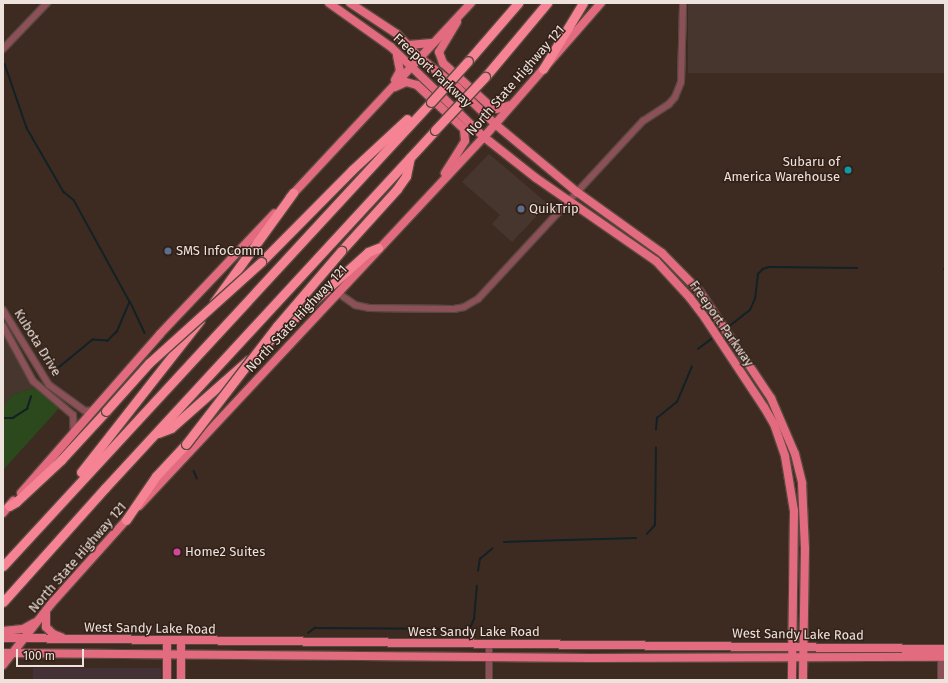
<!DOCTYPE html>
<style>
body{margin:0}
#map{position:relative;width:948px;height:683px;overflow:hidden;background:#3d2b21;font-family:"Fira Sans",sans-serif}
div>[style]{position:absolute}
.commercial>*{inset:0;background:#47362e;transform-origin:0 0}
.education>*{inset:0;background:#443137;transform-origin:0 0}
.green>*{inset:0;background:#2b491d}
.stream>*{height:1.5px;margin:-0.75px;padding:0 0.75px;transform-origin:0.75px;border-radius:0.75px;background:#112125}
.roads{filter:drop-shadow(1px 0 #59483f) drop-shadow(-1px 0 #59483f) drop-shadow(0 1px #59483f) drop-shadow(0 -1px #59483f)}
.minor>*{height:6px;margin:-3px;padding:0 3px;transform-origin:3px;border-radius:3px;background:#8b5058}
.major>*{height:8px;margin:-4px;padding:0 4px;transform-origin:4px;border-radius:4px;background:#e26b7f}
.highway>*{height:9px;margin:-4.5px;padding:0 4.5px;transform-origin:4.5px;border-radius:4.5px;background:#f58394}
.bridges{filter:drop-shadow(1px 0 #59483f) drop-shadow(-1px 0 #59483f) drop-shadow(0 1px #59483f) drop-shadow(0 -1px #59483f)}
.highway-bridge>*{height:9px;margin:-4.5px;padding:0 4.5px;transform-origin:4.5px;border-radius:4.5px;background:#f58394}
.dots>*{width:11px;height:11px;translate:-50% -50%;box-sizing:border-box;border:2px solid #322118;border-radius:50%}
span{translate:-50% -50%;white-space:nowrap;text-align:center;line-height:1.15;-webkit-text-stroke:3px #322118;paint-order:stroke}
.street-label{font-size:13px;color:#eee2dc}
.poi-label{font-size:13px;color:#eee2dc}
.right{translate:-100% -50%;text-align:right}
.left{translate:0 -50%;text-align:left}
.frame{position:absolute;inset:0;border:4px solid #eee2dc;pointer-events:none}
.scale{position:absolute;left:16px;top:649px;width:68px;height:18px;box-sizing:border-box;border:2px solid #eee2dc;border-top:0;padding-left:5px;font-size:12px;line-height:14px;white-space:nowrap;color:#eee2dc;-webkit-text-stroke:3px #322118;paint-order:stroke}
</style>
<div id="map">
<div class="commercial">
<i style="left:688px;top:3px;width:257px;height:70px"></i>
<i style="clip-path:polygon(489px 154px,548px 204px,512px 242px,492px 224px,500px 215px,462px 182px)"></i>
<i style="clip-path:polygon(3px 328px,35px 388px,13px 394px,3px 407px)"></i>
</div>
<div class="education">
<i style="left:33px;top:668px;width:128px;height:12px"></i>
</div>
<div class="green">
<i style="clip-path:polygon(35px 388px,61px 406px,3px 470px,3px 407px,13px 394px)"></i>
</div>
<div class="stream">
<i style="left:5px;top:64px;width:68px;rotate:71deg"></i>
<i style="left:27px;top:128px;width:74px;rotate:60deg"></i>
<i style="left:64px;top:192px;width:13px;rotate:39deg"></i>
<i style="left:74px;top:200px;width:116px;rotate:61.2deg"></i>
<i style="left:130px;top:302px;width:33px;rotate:113deg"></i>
<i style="left:117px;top:332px;width:13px;rotate:135deg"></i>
<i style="left:108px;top:341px;width:15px;rotate:-176deg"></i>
<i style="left:93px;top:340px;width:43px;rotate:140.7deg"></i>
<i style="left:944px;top:269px;width:1px"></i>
<i style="left:131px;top:303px;width:33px;rotate:65deg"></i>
<i style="left:727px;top:328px;width:29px;rotate:-38deg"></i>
<i style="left:750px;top:310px;width:12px;rotate:-66deg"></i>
<i style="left:755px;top:299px;width:25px;rotate:-83deg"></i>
<i style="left:758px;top:274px;width:7px;rotate:-45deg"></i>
<i style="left:763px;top:269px;width:6px;rotate:-18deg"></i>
<i style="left:769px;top:267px;width:88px;rotate:0.7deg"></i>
<i style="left:698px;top:349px;width:20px;rotate:-37deg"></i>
<i style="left:3px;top:418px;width:10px"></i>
<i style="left:13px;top:418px;width:17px;rotate:-33deg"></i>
<i style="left:27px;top:409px;width:13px;rotate:-72deg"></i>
<i style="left:656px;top:430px;width:12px;rotate:-85deg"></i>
<i style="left:657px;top:418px;width:26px;rotate:-39deg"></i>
<i style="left:677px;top:402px;width:38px;rotate:-67deg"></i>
<i style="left:194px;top:471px;width:8px;rotate:67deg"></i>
<i style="left:647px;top:534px;width:12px;rotate:-48deg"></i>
<i style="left:655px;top:525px;width:77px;rotate:-89.3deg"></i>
<i style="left:504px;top:542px;width:132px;rotate:-1.7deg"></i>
<i style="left:478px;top:571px;width:12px;rotate:-81deg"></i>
<i style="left:480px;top:559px;width:16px;rotate:-40deg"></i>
<i style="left:308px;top:633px;width:9px;rotate:-36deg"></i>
<i style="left:315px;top:628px;width:150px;rotate:0.4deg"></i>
<i style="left:465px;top:629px;width:7px;rotate:-27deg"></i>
<i style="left:471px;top:626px;width:8px;rotate:-67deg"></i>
<i style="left:474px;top:619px;width:33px;rotate:-85deg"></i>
</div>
<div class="roads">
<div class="minor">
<i style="left:3px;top:49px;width:64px;rotate:-46.3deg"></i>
<i style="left:338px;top:293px;width:21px;rotate:35deg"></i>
<i style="left:355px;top:305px;width:14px;rotate:12deg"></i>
<i style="left:369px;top:308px;width:85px;rotate:0.7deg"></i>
<i style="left:454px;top:309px;width:10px;rotate:-11deg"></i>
<i style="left:464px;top:307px;width:16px;rotate:-30deg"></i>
<i style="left:478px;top:299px;width:243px;rotate:-47.2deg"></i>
<i style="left:643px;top:121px;width:31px;rotate:-33deg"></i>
<i style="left:669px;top:104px;width:9px;rotate:-49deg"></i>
<i style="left:675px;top:97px;width:16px;rotate:-68deg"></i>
<i style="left:681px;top:82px;width:79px;rotate:-88.5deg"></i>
<i style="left:3px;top:310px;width:88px;rotate:58.5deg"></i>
<i style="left:49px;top:385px;width:44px;rotate:35.8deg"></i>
<i style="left:85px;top:411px;width:9px;rotate:-6deg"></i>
<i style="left:3px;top:326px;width:63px;rotate:61.4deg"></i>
<i style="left:33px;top:381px;width:52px;rotate:40.4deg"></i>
<i style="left:73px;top:415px;width:17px;rotate:87deg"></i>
<i style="left:941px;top:653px;width:27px;rotate:90deg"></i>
<i style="left:489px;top:680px;width:36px;rotate:-90deg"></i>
</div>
<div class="major">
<i style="left:329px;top:3px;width:76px;rotate:35.4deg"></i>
<i style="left:391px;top:47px;width:129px;rotate:44.1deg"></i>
<i style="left:484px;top:137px;width:66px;rotate:38.3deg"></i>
<i style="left:536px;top:178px;width:146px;rotate:34.7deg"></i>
<i style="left:656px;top:261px;width:50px;rotate:47.4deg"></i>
<i style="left:690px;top:298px;width:25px;rotate:53deg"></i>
<i style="left:705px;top:318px;width:107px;rotate:56.5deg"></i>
<i style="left:764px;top:407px;width:20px;rotate:60deg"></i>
<i style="left:774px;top:424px;width:34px;rotate:71deg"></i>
<i style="left:785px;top:456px;width:56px;rotate:80.7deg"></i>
<i style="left:794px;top:511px;width:169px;rotate:90.7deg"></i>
<i style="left:350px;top:3px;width:56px;rotate:33.4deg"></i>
<i style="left:397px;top:34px;width:32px;rotate:46deg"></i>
<i style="left:419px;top:57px;width:50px;rotate:38.5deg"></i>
<i style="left:458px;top:88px;width:52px;rotate:44.2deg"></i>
<i style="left:495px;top:124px;width:107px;rotate:39.7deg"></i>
<i style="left:577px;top:192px;width:105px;rotate:35.7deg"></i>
<i style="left:662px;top:253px;width:54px;rotate:45.7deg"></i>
<i style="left:700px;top:292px;width:128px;rotate:56.2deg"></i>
<i style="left:771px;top:398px;width:61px;rotate:66.8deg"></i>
<i style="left:795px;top:454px;width:30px;rotate:76deg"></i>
<i style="left:802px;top:483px;width:65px;rotate:87.4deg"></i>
<i style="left:805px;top:548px;width:132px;rotate:90.9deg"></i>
<i style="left:457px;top:22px;width:35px;rotate:121deg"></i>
<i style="left:439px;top:52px;width:12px;rotate:70deg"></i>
<i style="left:443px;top:63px;width:65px;rotate:42.5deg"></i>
<i style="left:491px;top:107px;width:6px;rotate:18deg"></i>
<i style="left:497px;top:109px;width:15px;rotate:-16deg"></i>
<i style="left:408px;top:45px;width:24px;rotate:-5deg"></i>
<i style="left:395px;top:80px;width:10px;rotate:-61deg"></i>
<i style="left:400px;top:71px;width:16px;rotate:-101deg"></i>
<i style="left:395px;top:87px;width:12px;rotate:-24deg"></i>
<i style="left:406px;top:82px;width:11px;rotate:15deg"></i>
<i style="left:417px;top:85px;width:64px;rotate:43.1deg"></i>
<i style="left:464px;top:129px;width:12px;rotate:85deg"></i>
<i style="left:465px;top:141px;width:38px;rotate:122deg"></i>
<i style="left:290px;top:197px;width:265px;rotate:-47deg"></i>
<i style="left:21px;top:493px;width:211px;rotate:-48.8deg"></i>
<i style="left:160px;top:334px;width:166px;rotate:-46.5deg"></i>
<i style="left:139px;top:506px;width:505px;rotate:-46.93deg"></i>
<i style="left:484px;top:137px;width:178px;rotate:-48.9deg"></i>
<i style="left:3px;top:513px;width:16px;rotate:-50deg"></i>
<i style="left:46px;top:612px;width:15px;rotate:90deg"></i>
<i style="left:46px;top:627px;width:10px;rotate:45deg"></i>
<i style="left:53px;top:634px;width:9px;rotate:21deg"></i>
<i style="left:3px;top:631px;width:20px;rotate:-6deg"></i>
<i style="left:23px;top:629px;width:13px;rotate:-29deg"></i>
<i style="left:3px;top:638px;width:942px;rotate:0.67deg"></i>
<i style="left:167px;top:641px;width:39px;rotate:90deg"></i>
<i style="left:181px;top:641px;width:39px;rotate:90deg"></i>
<i style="left:3px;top:653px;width:587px;rotate:0.49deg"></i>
<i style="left:590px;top:658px;width:355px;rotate:-0.2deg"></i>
<i style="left:3px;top:665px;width:78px;rotate:-51.8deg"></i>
<i style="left:51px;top:604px;width:118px;rotate:-48.1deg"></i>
</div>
<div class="highway">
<i style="left:468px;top:61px;width:77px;rotate:-49.2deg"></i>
<i style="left:543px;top:69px;width:77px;rotate:-58.8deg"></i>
<i style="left:485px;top:77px;width:97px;rotate:-50deg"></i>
<i style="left:341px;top:251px;width:84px;rotate:-47.9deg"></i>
<i style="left:397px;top:189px;width:16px;rotate:-55deg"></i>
<i style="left:406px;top:176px;width:19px;rotate:-78deg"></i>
<i style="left:261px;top:262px;width:129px;rotate:-45.3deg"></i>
<i style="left:352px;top:170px;width:75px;rotate:-42.8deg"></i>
<i style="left:214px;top:302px;width:135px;rotate:-54.1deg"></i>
<i style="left:267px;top:343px;width:136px;rotate:-42deg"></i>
<i style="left:368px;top:252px;width:11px;rotate:-22deg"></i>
<i style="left:158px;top:433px;width:14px;rotate:-21deg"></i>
<i style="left:171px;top:428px;width:103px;rotate:-41.4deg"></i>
<i style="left:81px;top:472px;width:193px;rotate:-51.9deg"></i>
<i style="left:9px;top:506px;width:8px;rotate:-30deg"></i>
<i style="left:16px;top:502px;width:62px;rotate:-43deg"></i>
<i style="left:61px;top:460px;width:67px;rotate:-47.4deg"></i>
<i style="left:126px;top:520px;width:53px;rotate:-55.7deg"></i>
<i style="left:156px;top:476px;width:44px;rotate:-46.8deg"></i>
<i style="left:3px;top:566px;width:631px;rotate:-47.31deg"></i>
<i style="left:3px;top:602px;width:153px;rotate:-48.2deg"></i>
<i style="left:105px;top:488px;width:487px;rotate:-47.3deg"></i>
</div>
</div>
<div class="bridges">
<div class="highway-bridge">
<i style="left:431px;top:102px;width:55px;rotate:-47.9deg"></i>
<i style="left:435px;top:130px;width:73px;rotate:-46.7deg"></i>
<i style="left:106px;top:411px;width:64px;rotate:-48.1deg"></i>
<i style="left:149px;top:363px;width:151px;rotate:-42deg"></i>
<i style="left:186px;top:444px;width:149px;rotate:-52.4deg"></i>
<i style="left:277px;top:326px;width:99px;rotate:-49.5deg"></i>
</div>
</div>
<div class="dots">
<i style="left:848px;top:170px;background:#0f9aa8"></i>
<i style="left:521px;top:209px;background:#5c6f8a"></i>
<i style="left:168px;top:251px;background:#5c6f8a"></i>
<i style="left:177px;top:552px;background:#d1479c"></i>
</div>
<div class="street-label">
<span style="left:432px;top:71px;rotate:43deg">Freeport Parkway</span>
<span style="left:516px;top:81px;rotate:-49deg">North State Highway 121</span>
<span style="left:297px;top:319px;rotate:-47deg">North State Highway 121</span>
<span style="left:721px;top:324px;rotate:55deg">Freeport Parkway</span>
<span style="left:37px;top:343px;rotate:58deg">Kubota Drive</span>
<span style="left:78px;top:558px;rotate:-49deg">North State Highway 121</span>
<span style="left:150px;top:629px;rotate:1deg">West Sandy Lake Road</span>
<span style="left:474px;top:632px">West Sandy Lake Road</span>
<span style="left:798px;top:635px;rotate:1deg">West Sandy Lake Road</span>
</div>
<div class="poi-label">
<span class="right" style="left:840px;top:170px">Subaru of<br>America Warehouse</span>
<span class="left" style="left:529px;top:209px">QuikTrip</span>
<span class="left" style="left:176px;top:251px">SMS InfoComm</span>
<span class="left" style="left:185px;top:552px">Home2 Suites</span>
</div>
<div class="frame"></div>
<div class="scale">100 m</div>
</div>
